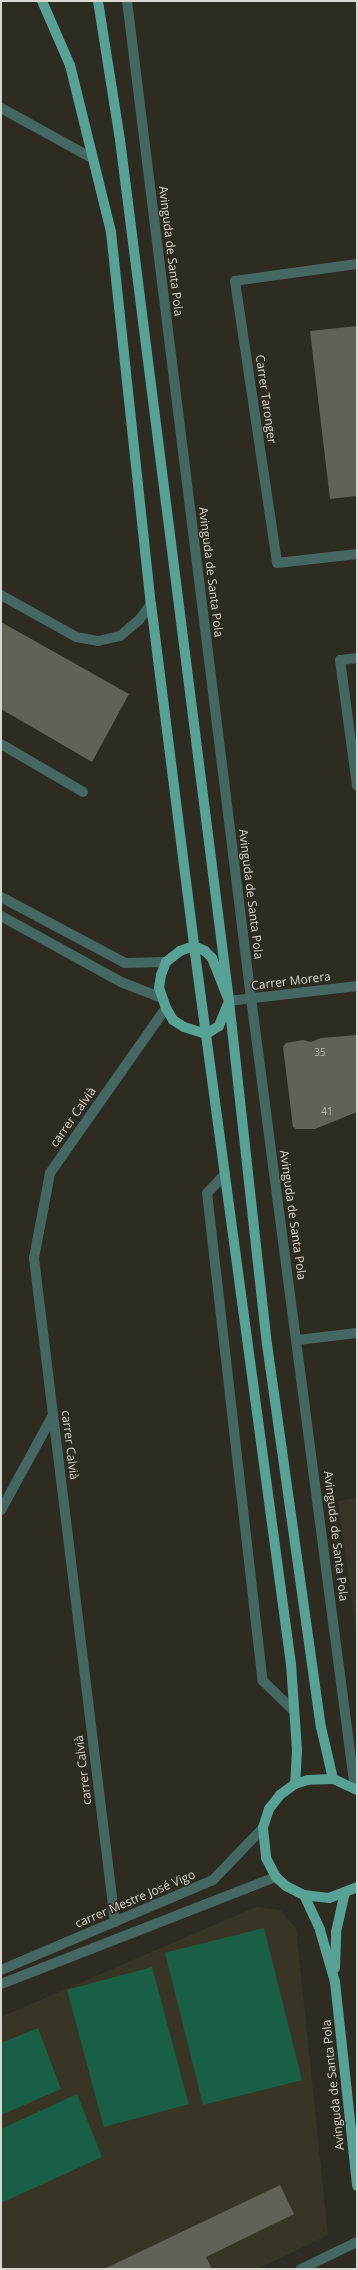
<!DOCTYPE html>
<meta charset="utf-8">
<style>
body{margin:0}
#map{position:relative;width:358px;height:2270px;overflow:hidden;background:#2e2b22;font-family:"Open Sans",sans-serif}
div>[style]{position:absolute}
.built>*{inset:0;background:#393526}
.green>*{inset:0;background:#185f45;transform-origin:0 0}
.building>*{inset:0;background:#636056}
.minor>*{height:10px;margin:-5px;padding:0 5px;transform-origin:5px;border-radius:5px;background:#456761}
.major>*{height:10px;margin:-5px;padding:0 5px;transform-origin:5px;border-radius:5px;background:#57a195}
span{translate:-50% -50%;white-space:nowrap;text-align:center;line-height:1.15;-webkit-text-stroke:3px #2e2b22;paint-order:stroke}
.number-label{font-size:10px;color:#bcb9b2}
.number-label span{-webkit-text-stroke-width:0}
.street-label{font-size:12px;color:#d9d7d1}
.frame{position:absolute;inset:0;border:2px solid #d9d7d1;pointer-events:none}
</style>
<div id="map">
<div class="built">
<i style="clip-path:polygon(357px 1498px,357px 1637px,338px 1501px)"></i>
<i style="clip-path:polygon(256px 1907px,280px 1910px,296px 1928px,328px 2235px,258px 2269px,1px 2269px,1px 2017px)"></i>
</div>
<div class="green">
<i style="left:264px;top:1928px;width:157px;height:102px;rotate:76deg"></i>
<i style="left:152px;top:1967px;width:142px;height:88px;rotate:75deg"></i>
<i style="clip-path:polygon(38px 2028px,61px 2089px,1px 2115px,1px 2043px)"></i>
<i style="clip-path:polygon(77px 2094px,102px 2157px,1px 2203px,1px 2129px)"></i>
</div>
<div class="building">
<i style="clip-path:polygon(357px 326px,357px 496px,330px 499px,310px 331px)"></i>
<i style="clip-path:polygon(1px 622px,129px 694px,92px 762px,1px 709px)"></i>
<i style="clip-path:polygon(357px 1035px,357px 1112px,315px 1129px,296px 1129px,293px 1127px,283px 1047px,286px 1043px,303px 1040px,311px 1042px,321px 1038px)"></i>
<i style="clip-path:polygon(280px 2185px,294px 2214px,206px 2257px,212px 2269px,104px 2269px)"></i>
</div>
<div class="minor">
<i style="left:127px;top:1px;width:1005px;rotate:82.91deg"></i>
<i style="left:251px;top:998px;width:798px;rotate:82.51deg"></i>
<i style="left:1px;top:108px;width:104px;rotate:28.8deg"></i>
<i style="left:357px;top:264px;width:123px;rotate:172.1deg"></i>
<i style="left:235px;top:281px;width:285px;rotate:81.5deg"></i>
<i style="left:277px;top:563px;width:81px;rotate:-6.4deg"></i>
<i style="left:1px;top:595px;width:86px;rotate:29.2deg"></i>
<i style="left:76px;top:637px;width:22px;rotate:10deg"></i>
<i style="left:98px;top:641px;width:23px;rotate:-13deg"></i>
<i style="left:120px;top:636px;width:25px;rotate:-40deg"></i>
<i style="left:139px;top:620px;width:20px;rotate:-53deg"></i>
<i style="left:357px;top:658px;width:17px;rotate:173deg"></i>
<i style="left:340px;top:660px;width:127px;rotate:82.3deg"></i>
<i style="left:1px;top:744px;width:95px;rotate:30.3deg"></i>
<i style="left:1px;top:897px;width:140px;rotate:28deg"></i>
<i style="left:125px;top:963px;width:41px;rotate:-1.4deg"></i>
<i style="left:1px;top:916px;width:137px;rotate:28.8deg"></i>
<i style="left:121px;top:982px;width:44px;rotate:21.3deg"></i>
<i style="left:229px;top:1001px;width:129px;rotate:-6.7deg"></i>
<i style="left:225px;top:1174px;width:26px;rotate:133deg"></i>
<i style="left:207px;top:1193px;width:491px;rotate:83.5deg"></i>
<i style="left:263px;top:1681px;width:43px;rotate:44.1deg"></i>
<i style="left:298px;top:1340px;width:59px;rotate:-6.8deg"></i>
<i style="left:1px;top:1510px;width:108px;rotate:-61.3deg"></i>
<i style="left:115px;top:1922px;width:669px;rotate:-96.96deg"></i>
<i style="left:34px;top:1258px;width:86px;rotate:-79.3deg"></i>
<i style="left:50px;top:1173px;width:202px;rotate:-54.9deg"></i>
<i style="left:1px;top:1970px;width:230px;rotate:-23deg"></i>
<i style="left:213px;top:1880px;width:72px;rotate:-46.1deg"></i>
<i style="left:1px;top:1984px;width:295px;rotate:-21.3deg"></i>
<i style="left:301px;top:2269px;width:62px;rotate:-25.7deg"></i>
</div>
<div class="major">
<i style="left:42px;top:1px;width:70px;rotate:66.4deg"></i>
<i style="left:70px;top:65px;width:172px;rotate:76.2deg"></i>
<i style="left:111px;top:232px;width:374px;rotate:83.9deg"></i>
<i style="left:151px;top:604px;width:345px;rotate:82.8deg"></i>
<i style="left:194px;top:946px;width:725px;rotate:82.31deg"></i>
<i style="left:291px;top:1664px;width:86px;rotate:86deg"></i>
<i style="left:297px;top:1750px;width:34px;rotate:93deg"></i>
<i style="left:98px;top:1px;width:141px;rotate:81deg"></i>
<i style="left:120px;top:140px;width:868px;rotate:82.78deg"></i>
<i style="left:229px;top:1001px;width:345px;rotate:83.7deg"></i>
<i style="left:267px;top:1344px;width:387px;rotate:82deg"></i>
<i style="left:321px;top:1727px;width:53px;rotate:77deg"></i>
<i style="left:194px;top:946px;width:12px;rotate:24deg"></i>
<i style="left:205px;top:951px;width:10px;rotate:45deg"></i>
<i style="left:212px;top:958px;width:46px;rotate:68.4deg"></i>
<i style="left:229px;top:1001px;width:27px;rotate:112deg"></i>
<i style="left:219px;top:1026px;width:15px;rotate:148deg"></i>
<i style="left:206px;top:1034px;width:23px;rotate:-162deg"></i>
<i style="left:184px;top:1027px;width:13px;rotate:-148deg"></i>
<i style="left:173px;top:1020px;width:14px;rotate:-120deg"></i>
<i style="left:166px;top:1008px;width:21px;rotate:-109deg"></i>
<i style="left:159px;top:988px;width:13px;rotate:-81deg"></i>
<i style="left:161px;top:975px;width:14px;rotate:-69deg"></i>
<i style="left:166px;top:962px;width:18px;rotate:-38deg"></i>
<i style="left:180px;top:951px;width:15px;rotate:-20deg"></i>
<i style="left:357px;top:1790px;width:26px;rotate:-155deg"></i>
<i style="left:333px;top:1779px;width:25px;rotate:178deg"></i>
<i style="left:308px;top:1780px;width:14px;rotate:163deg"></i>
<i style="left:295px;top:1784px;width:19px;rotate:144deg"></i>
<i style="left:280px;top:1795px;width:18px;rotate:128deg"></i>
<i style="left:269px;top:1809px;width:20px;rotate:108deg"></i>
<i style="left:263px;top:1828px;width:30px;rotate:84deg"></i>
<i style="left:266px;top:1858px;width:21px;rotate:62deg"></i>
<i style="left:276px;top:1877px;width:13px;rotate:42deg"></i>
<i style="left:286px;top:1886px;width:20px;rotate:27deg"></i>
<i style="left:304px;top:1895px;width:25px;rotate:7deg"></i>
<i style="left:329px;top:1898px;width:30px;rotate:-21deg"></i>
<i style="left:304px;top:1895px;width:38px;rotate:65deg"></i>
<i style="left:320px;top:1930px;width:54px;rotate:73.9deg"></i>
<i style="left:335px;top:1982px;width:205px;rotate:83.8deg"></i>
<i style="left:335px;top:1968px;width:36px;rotate:-88deg"></i>
<i style="left:336px;top:1932px;width:41px;rotate:-77.3deg"></i>
</div>
<div class="number-label">
<span style="left:320px;top:1053px">35</span>
<span style="left:327px;top:1112px">41</span>
</div>
<div class="street-label">
<span style="left:171px;top:251px;rotate:83deg">Avinguda de Santa Pola</span>
<span style="left:266px;top:399px;rotate:82deg">Carrer Taronger</span>
<span style="left:211px;top:572px;rotate:83deg">Avinguda de Santa Pola</span>
<span style="left:251px;top:894px;rotate:83deg">Avinguda de Santa Pola</span>
<span style="left:291px;top:981px;rotate:-7deg">Carrer Morera</span>
<span style="left:73px;top:1117px;rotate:-55deg">carrer Calvià</span>
<span style="left:293px;top:1215px;rotate:82deg">Avinguda de Santa Pola</span>
<span style="left:70px;top:1445px;rotate:83deg">carrer Calvià</span>
<span style="left:336px;top:1536px;rotate:83deg">Avinguda de Santa Pola</span>
<span style="left:83px;top:1770px;rotate:-97deg">carrer Calvià</span>
<span style="left:135px;top:1899px;rotate:-23deg">carrer Mestre José Vigo</span>
<span style="left:333px;top:2085px;rotate:-96deg">Avinguda de Santa Pola</span>
</div>
<div class="frame"></div>
</div>
